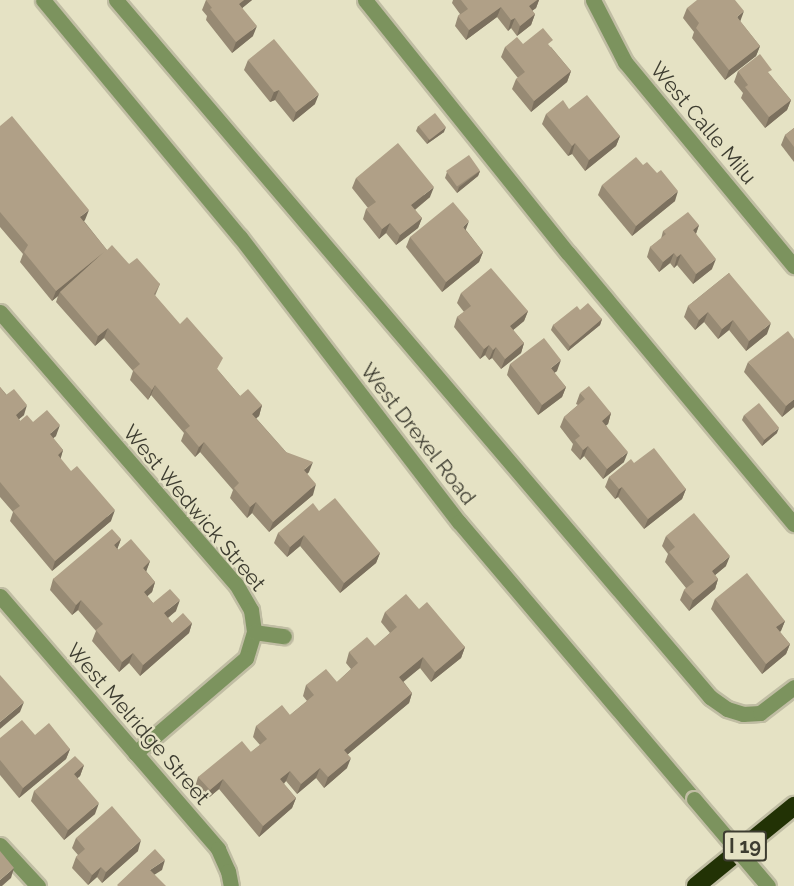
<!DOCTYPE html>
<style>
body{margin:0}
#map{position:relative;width:794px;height:886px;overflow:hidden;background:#e5e2c4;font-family:Raleway,sans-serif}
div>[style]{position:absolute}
.roads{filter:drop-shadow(2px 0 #c0bda3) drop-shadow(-2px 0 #c0bda3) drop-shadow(0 2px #c0bda3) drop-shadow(0 -2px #c0bda3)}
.minor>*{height:15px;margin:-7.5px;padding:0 7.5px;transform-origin:7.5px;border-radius:7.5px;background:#7c935e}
.highway>*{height:18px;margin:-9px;padding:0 9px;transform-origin:9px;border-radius:9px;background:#223205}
.bridges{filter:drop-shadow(2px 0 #c0bda3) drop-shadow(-2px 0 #c0bda3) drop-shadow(0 2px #c0bda3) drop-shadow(0 -2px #c0bda3)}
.minor-bridge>*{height:15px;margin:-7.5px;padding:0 7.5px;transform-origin:7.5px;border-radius:7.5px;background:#7c935e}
.wall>*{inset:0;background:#978a74}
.shaded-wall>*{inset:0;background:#7b705e}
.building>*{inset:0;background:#b0a087;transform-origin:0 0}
span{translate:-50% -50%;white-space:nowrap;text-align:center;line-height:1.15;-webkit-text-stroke:4.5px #e5e2c4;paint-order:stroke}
.shield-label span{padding:2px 4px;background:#e5e2c4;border:2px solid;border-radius:4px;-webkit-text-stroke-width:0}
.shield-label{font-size:20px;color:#3d3c30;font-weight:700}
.street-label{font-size:21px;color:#3d3c30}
</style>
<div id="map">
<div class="roads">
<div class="minor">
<i style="left:43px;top:0;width:308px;rotate:50.3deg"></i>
<i style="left:240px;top:237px;width:359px;rotate:52.5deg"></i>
<i style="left:459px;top:522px;width:363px;rotate:49.7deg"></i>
<i style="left:116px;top:0;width:916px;rotate:49.56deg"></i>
<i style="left:710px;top:697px;width:21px;rotate:35deg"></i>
<i style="left:727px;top:709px;width:17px;rotate:17deg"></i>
<i style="left:743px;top:714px;width:17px;rotate:-3deg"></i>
<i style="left:760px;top:713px;width:43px;rotate:-37.4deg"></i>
<i style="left:365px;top:0;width:324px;rotate:51.3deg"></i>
<i style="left:568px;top:253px;width:353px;rotate:50.2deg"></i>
<i style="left:593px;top:0;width:70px;rotate:62.7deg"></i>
<i style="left:625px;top:62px;width:265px;rotate:50.4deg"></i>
<i style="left:0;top:312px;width:360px;rotate:49.1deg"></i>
<i style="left:236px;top:584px;width:30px;rotate:60deg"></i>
<i style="left:251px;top:610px;width:22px;rotate:82deg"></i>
<i style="left:254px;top:632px;width:27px;rotate:107deg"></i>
<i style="left:246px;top:658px;width:146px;rotate:139.4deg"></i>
<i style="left:0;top:596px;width:334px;rotate:49.2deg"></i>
<i style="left:218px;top:849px;width:24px;rotate:66deg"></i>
<i style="left:228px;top:871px;width:15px;rotate:79deg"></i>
<i style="left:254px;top:632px;width:30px;rotate:8deg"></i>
<i style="left:0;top:845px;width:56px;rotate:47.2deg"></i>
</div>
<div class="highway">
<i style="left:696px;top:886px;width:127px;rotate:-39.2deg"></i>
</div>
</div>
<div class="bridges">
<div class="minor-bridge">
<i style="left:694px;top:799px;width:114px;rotate:49.6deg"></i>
</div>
</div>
<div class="wall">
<i style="clip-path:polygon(206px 0,252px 0,242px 8px,253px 36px,232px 53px,206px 20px,207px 16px,202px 10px)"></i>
<i style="clip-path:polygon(453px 0,539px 0,536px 8px,532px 11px,535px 14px,531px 25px,517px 36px,511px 28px,508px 31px,497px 17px,466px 40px,455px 26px,458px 16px,460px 14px,452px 3px)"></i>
<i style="clip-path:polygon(687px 8px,740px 21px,760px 46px,756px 56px,725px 80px,692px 38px,694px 32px,683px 18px)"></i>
<i style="clip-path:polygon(523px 44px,551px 47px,571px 71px,567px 82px,531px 112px,512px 89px,516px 79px,518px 78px,501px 57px,505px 47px)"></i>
<i style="clip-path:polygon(248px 60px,315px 104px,293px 122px,275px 100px,270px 102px,244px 70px)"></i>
<i style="clip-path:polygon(738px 71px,770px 75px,791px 100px,787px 110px,765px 128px,741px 98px,743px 93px,734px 82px)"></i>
<i style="clip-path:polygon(569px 109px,620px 136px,616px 146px,585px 171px,572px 154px,568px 156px,542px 124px,546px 114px)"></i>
<i style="clip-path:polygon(0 126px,85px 220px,84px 221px,107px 250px,160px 284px,155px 296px,240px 396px,262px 405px,259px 416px,256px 418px,286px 452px,309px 472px,307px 474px,313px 495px,269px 532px,252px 513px,247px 518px,230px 498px,233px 490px,200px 452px,195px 457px,181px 441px,184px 433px,151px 395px,148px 400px,130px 380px,133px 371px,104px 338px,95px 346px,56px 302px,58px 296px,52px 301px,20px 262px,23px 254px,0 227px)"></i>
<i style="clip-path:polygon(418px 126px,444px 132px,427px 144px,416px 131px)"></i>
<i style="clip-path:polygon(794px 128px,794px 162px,781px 145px,785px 135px)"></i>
<i style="clip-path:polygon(480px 171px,478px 176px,457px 193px,445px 178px,447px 172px)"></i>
<i style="clip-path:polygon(356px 178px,430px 197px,415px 210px,422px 218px,418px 228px,396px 245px,386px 233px,379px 239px,363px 219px,366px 209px,368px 208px,352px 188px)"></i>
<i style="clip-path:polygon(602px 185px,675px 201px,632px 236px,598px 195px)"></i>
<i style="clip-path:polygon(699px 225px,696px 234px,712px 269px,693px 284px,677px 265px,674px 268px,670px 263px,659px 272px,647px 257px,650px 247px,661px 239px,663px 231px)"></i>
<i style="clip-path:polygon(466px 230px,483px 252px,479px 262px,442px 292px,406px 247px,410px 237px)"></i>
<i style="clip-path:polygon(729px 273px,767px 334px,746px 351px,729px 330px,718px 339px,704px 322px,695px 330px,684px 317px,688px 306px)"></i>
<i style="clip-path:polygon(461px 293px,528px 311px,524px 321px,513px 330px,524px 343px,521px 353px,501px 369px,492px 358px,489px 360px,485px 355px,480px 359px,454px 327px,457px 317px,464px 312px,457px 303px)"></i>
<i style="clip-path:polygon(580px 310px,602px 319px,600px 325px,568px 351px,551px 330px,553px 325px)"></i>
<i style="clip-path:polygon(748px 362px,794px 407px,782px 417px,744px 372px)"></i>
<i style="clip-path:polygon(510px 364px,557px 371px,554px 373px,566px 387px,562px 397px,538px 415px,507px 375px)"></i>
<i style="clip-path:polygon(0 387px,24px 415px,19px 419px,20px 421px,33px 422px,56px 436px,53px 438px,63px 450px,60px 459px,111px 521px,52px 571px,10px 521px,13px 512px,0 497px)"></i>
<i style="clip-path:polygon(580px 393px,611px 413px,608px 424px,606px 425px,624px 462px,603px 479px,584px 456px,580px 460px,571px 450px,573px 444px,560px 427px,564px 417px,578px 405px,576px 404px)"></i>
<i style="clip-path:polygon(744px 415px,777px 433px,762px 446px,742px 420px)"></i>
<i style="clip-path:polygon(634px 463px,686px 489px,682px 499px,644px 529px,618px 497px,615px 499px,605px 487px,609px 477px)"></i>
<i style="clip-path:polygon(319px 511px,380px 553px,376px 563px,340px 593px,300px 546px,287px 557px,274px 543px,278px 533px)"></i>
<i style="clip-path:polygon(666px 536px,726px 566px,715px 575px,718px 579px,715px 589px,689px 611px,680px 600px,684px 590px,686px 588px,665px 562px,668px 554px,662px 546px)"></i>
<i style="clip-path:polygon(121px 539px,117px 549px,150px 561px,146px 571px,155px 582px,152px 592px,147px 596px,153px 603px,176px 611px,168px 618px,172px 623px,192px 623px,189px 633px,140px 676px,129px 663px,119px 672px,92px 641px,96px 631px,78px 610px,72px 615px,50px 590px,53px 579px)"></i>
<i style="clip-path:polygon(715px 599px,785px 621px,780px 632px,790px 644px,786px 654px,762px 674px,711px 609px)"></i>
<i style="clip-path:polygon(419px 609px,465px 647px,461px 658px,431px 682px,420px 668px,403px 681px,412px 693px,409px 703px,348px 754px,347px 768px,324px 788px,316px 778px,297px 794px,286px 781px,284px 784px,296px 798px,292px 808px,259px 837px,219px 789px,206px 800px,195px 787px,198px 777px,251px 752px,260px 745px,253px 737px,256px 726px,290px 715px,307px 701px,303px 696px,306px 685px,337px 682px,351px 669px,346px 663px,349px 652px,375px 646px,390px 633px,381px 622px,385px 612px)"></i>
<i style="clip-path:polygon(35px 735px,70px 749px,66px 759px,19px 798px,0 775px,0 738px)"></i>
<i style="clip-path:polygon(84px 765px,80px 776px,77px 778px,95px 814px,64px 840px,31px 801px,34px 791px)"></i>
<i style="clip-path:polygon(76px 838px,138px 851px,102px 883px,97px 877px,88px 885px,72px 868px,76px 857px,78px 855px,72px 848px)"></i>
</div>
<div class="shaded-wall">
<i style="clip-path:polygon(244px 0,252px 0,235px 14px,239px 4px)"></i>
<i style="clip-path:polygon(537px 0,539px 0,536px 8px,525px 16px,529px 6px)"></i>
<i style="clip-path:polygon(501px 7px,497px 17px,466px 40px,469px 30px)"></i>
<i style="clip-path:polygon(744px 11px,740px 22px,737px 17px)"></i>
<i style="clip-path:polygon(535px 14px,531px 25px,517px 36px,520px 26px)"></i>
<i style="clip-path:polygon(515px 18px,511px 28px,508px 31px,511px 20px)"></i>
<i style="clip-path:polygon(257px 26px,253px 36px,232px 53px,236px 42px)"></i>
<i style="clip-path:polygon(760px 46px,756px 56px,725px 80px,729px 70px)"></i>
<i style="clip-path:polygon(571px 71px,567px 82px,531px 112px,534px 101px)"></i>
<i style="clip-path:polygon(279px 90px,275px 100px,270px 102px,274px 92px)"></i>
<i style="clip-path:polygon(319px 94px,315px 104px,293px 122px,296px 112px)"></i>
<i style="clip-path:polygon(791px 100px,787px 110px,765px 128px,769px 117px)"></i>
<i style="clip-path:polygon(446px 127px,444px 132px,427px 144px,429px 139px)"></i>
<i style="clip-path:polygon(620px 136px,616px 146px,585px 171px,589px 160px)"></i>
<i style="clip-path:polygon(575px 143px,572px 154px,568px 156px,572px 146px)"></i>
<i style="clip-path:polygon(480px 171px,478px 176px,457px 193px,459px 187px)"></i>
<i style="clip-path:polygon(434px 187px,430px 197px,407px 216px,411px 205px)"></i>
<i style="clip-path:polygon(678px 191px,675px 201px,632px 236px,636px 226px)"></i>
<i style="clip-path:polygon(89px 210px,85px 220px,76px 227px,80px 217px)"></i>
<i style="clip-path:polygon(422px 218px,418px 228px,396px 245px,400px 235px)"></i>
<i style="clip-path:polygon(469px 221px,465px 232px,463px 227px)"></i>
<i style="clip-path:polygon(390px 223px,386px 233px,379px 239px,382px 229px)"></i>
<i style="clip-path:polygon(699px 225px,695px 236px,693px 230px)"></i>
<i style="clip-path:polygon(104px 252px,60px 292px,58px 296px,52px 301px,56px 291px)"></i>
<i style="clip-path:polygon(483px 252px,479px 262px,442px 292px,446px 282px)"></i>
<i style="clip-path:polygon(674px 253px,670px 263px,659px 272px,663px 262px)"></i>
<i style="clip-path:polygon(681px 254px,677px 265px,674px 268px,677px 257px)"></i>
<i style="clip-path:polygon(716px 259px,712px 269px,693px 284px,696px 274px)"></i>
<i style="clip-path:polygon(528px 311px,524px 321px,506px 336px,510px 326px)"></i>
<i style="clip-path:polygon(708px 312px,704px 322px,695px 330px,699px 320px)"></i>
<i style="clip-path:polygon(602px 319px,600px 325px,568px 351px,570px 346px)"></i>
<i style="clip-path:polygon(733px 320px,729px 330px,718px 339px,722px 329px)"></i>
<i style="clip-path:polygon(771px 323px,767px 334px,746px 351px,749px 341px)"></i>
<i style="clip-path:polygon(108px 328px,104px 338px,95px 346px,98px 336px)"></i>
<i style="clip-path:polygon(524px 343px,521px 353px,501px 369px,505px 359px)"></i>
<i style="clip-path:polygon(489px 345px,485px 355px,480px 359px,484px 349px)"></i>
<i style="clip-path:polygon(496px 347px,492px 358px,489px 360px,493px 350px)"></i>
<i style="clip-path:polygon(561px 360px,557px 371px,547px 378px,551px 368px)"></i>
<i style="clip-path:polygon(155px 385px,151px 395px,148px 400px,152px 390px)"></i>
<i style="clip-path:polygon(566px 387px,562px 397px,538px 415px,542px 405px)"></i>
<i style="clip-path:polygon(794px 399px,794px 407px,782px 417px,786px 406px)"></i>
<i style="clip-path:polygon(27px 405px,24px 415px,12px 425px,16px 415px)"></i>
<i style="clip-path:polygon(262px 405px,259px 416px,249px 425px,252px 414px)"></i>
<i style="clip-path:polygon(611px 413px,608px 424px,599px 431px,602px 421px)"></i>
<i style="clip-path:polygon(60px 425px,56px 436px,46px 444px,50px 434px)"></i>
<i style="clip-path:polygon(779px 428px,777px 433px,762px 446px,764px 440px)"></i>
<i style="clip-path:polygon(204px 442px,200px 452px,195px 457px,199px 447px)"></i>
<i style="clip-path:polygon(588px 446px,584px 456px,580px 460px,583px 450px)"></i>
<i style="clip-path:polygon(63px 450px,60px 461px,58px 455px)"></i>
<i style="clip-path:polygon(628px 452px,624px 462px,603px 479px,607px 469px)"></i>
<i style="clip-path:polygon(313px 462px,309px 472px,300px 480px,304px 470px)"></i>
<i style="clip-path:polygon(316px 484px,313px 495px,269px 532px,273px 522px)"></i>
<i style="clip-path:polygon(622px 487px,618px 497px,615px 499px,619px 489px)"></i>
<i style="clip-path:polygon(686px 489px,682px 499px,644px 529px,648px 519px)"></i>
<i style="clip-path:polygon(256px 502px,252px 513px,247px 518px,250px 507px)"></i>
<i style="clip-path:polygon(115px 510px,111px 521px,52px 571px,55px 561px)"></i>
<i style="clip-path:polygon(304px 535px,300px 546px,287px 557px,290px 547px)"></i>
<i style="clip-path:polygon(121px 539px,117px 550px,114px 545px)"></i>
<i style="clip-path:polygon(380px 553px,376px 563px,340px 593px,344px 583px)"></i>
<i style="clip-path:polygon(730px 556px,726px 566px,708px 581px,712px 571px)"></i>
<i style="clip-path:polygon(150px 561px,146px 572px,143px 568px)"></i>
<i style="clip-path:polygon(718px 579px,715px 589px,689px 611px,693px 600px)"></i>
<i style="clip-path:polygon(155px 582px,152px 592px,140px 603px,144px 592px)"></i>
<i style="clip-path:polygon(81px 600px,78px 610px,72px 615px,76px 605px)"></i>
<i style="clip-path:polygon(180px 600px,176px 611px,160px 624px,164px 613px)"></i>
<i style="clip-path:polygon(785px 621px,781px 631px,773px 637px,776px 627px)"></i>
<i style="clip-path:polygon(192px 623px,189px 633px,140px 676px,143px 665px)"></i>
<i style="clip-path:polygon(790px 644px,786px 654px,762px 674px,766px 664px)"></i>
<i style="clip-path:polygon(465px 647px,461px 658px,431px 682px,435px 672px)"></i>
<i style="clip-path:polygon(133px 653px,129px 663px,119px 672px,122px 662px)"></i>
<i style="clip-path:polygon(423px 657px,420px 668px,396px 688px,399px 677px)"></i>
<i style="clip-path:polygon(412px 693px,409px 703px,341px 760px,344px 750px)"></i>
<i style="clip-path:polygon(24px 702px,20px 712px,0 729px,0 722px)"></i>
<i style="clip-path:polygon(70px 749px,66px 759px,19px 798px,23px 788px)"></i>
<i style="clip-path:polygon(351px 758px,347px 768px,324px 788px,328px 777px)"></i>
<i style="clip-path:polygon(84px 765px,80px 776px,70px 785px,74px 774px)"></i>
<i style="clip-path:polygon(320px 768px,316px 778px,297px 794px,301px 784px)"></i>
<i style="clip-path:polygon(290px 771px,286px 781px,276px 790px,280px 779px)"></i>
<i style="clip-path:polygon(223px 779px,219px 789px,206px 800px,210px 790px)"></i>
<i style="clip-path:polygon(296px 798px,292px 808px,259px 837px,263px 826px)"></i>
<i style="clip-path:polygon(99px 803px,95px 814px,64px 840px,68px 830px)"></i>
<i style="clip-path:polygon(141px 840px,138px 851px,102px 883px,106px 872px)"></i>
<i style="clip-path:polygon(165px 860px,162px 870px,146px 880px,150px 870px)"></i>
<i style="clip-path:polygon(101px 867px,97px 877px,88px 885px,92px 875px)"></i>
<i style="clip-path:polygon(14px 868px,11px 878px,2px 886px,0 886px,0 880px)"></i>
</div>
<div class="building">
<i style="clip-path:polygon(206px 0,244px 0,239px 4px,257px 26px,236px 42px,210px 9px,212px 8px)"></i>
<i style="clip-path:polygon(461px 0,537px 0,529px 6px,535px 14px,520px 26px,515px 18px,511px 20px,501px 7px,469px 30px,458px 16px,468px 9px)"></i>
<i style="clip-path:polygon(697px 0,735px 0,744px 11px,737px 17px,760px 46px,729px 70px,696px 28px,699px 23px,687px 8px)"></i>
<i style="clip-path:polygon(543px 28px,553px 40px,548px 44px,571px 71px,534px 101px,516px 79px,525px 72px,505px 47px,517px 37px,523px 44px)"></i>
<i style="clip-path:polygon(274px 39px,319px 94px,296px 112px,279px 90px,274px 92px,248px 60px)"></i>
<i style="clip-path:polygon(760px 54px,772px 70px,768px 72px,791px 100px,769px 117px,745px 87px,748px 85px,738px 71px)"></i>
<i style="clip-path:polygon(587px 95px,620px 136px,589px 160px,575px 143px,572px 146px,546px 114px,563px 100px,569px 109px)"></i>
<i style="left:435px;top:113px;width:18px;height:21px;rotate:52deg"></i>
<i style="clip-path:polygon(12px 116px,89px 210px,80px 217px,107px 250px,112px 245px,129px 264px,137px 258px,160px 284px,154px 294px,180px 324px,187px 317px,223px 358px,217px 369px,240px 396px,248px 389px,262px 405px,252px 414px,286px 452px,313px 462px,304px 470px,316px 484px,273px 522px,256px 502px,250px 507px,234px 488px,239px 483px,204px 442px,199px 447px,185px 430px,190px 426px,155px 385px,152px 390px,133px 370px,140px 364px,108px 328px,98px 336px,60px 292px,104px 252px,56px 291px,24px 252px,28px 245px,0 212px,0 126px)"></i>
<i style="clip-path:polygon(794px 128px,794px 147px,785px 135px)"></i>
<i style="clip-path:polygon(398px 143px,434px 187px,411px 205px,422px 218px,400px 235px,390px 223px,382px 229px,366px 209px,376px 202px,356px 178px)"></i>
<i style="left:469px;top:155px;width:19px;height:28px;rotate:55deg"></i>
<i style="clip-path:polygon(636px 157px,643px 165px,647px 162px,657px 173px,661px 170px,678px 191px,636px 226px,602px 185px)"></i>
<i style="clip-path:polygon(453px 202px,469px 221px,463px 227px,483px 252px,446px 282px,410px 237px)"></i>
<i style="clip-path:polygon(688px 212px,699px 225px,693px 230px,716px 259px,696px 274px,681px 254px,677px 257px,674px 253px,663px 262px,650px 247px,666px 234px,663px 231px)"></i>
<i style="clip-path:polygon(491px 268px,528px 311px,510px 326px,524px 343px,505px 359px,496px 347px,493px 350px,489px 345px,484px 349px,457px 317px,471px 306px,461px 293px)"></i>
<i style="clip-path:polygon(729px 273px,771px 323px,749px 341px,733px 320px,722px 329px,708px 312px,699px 320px,688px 306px)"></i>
<i style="clip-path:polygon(588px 303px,602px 319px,570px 346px,553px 325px,577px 306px,580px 310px)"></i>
<i style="clip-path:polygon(788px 331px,794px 339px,794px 399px,786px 406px,748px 362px)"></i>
<i style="clip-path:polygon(544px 338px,561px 360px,551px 368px,566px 387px,542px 405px,510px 364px)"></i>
<i style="clip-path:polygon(589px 386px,611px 413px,602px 421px,628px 452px,607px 469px,588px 446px,583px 450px,575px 440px,580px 436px,564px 417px,585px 399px,580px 393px)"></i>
<i style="clip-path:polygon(0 387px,6px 395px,14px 389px,27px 405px,16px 415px,20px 421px,27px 415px,33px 422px,47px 410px,60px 425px,50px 434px,63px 450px,58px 455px,71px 471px,77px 466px,115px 510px,55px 561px,13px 511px,20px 506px,0 482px)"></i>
<i style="left:759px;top:403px;width:32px;height:19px;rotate:51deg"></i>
<i style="clip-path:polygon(654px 448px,686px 489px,648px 519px,622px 487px,619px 489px,609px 477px,631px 459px,634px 463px)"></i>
<i style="clip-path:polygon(335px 498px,380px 553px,344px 583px,304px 535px,290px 547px,278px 533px,313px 503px,319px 511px)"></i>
<i style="clip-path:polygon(694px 513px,730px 556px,712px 571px,718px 579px,693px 600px,684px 590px,694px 582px,669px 552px,675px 547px,666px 536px)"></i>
<i style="clip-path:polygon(112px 529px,121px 539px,114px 545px,118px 550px,131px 539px,150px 561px,143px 568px,155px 582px,144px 592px,153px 603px,170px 589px,180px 600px,164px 613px,172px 623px,183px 613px,192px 623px,143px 665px,133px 653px,122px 662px,96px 630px,103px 624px,81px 600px,76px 605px,53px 579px)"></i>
<i style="clip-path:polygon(747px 573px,785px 621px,776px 627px,790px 644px,766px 664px,715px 599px)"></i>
<i style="clip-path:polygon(406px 594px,419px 609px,427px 602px,465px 647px,435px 672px,423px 657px,399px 677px,412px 693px,344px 750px,351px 758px,328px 777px,320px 768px,301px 784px,290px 771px,280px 779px,296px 798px,263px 826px,223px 779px,210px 790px,198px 777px,242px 741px,251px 752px,267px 739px,256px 726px,282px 705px,290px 715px,314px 695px,306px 685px,326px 669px,337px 682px,358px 663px,349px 652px,367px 637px,375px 646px,397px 627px,385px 612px)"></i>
<i style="clip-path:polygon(0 675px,24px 702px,0 722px)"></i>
<i style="clip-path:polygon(22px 720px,35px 735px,49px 723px,70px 749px,23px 788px,0 760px,0 738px)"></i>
<i style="clip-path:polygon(75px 756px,84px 765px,74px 774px,99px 803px,68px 830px,34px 791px)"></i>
<i style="clip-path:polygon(112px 806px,141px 840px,106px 872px,101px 867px,92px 875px,76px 857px,85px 849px,76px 838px)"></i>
<i style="clip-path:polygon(155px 849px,165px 860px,150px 870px,166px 886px,118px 886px,117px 885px)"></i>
<i style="clip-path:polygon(0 851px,14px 868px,0 880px)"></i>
</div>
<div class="shield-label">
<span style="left:745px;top:846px">I 19</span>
</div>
<div class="street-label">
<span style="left:703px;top:123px;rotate:50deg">West Calle Milu</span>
<span style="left:418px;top:434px;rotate:52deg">West Drexel Road</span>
<span style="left:194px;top:508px;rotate:50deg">West Wedwick Street</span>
<span style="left:138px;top:724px;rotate:49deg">West Melridge Street</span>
</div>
</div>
